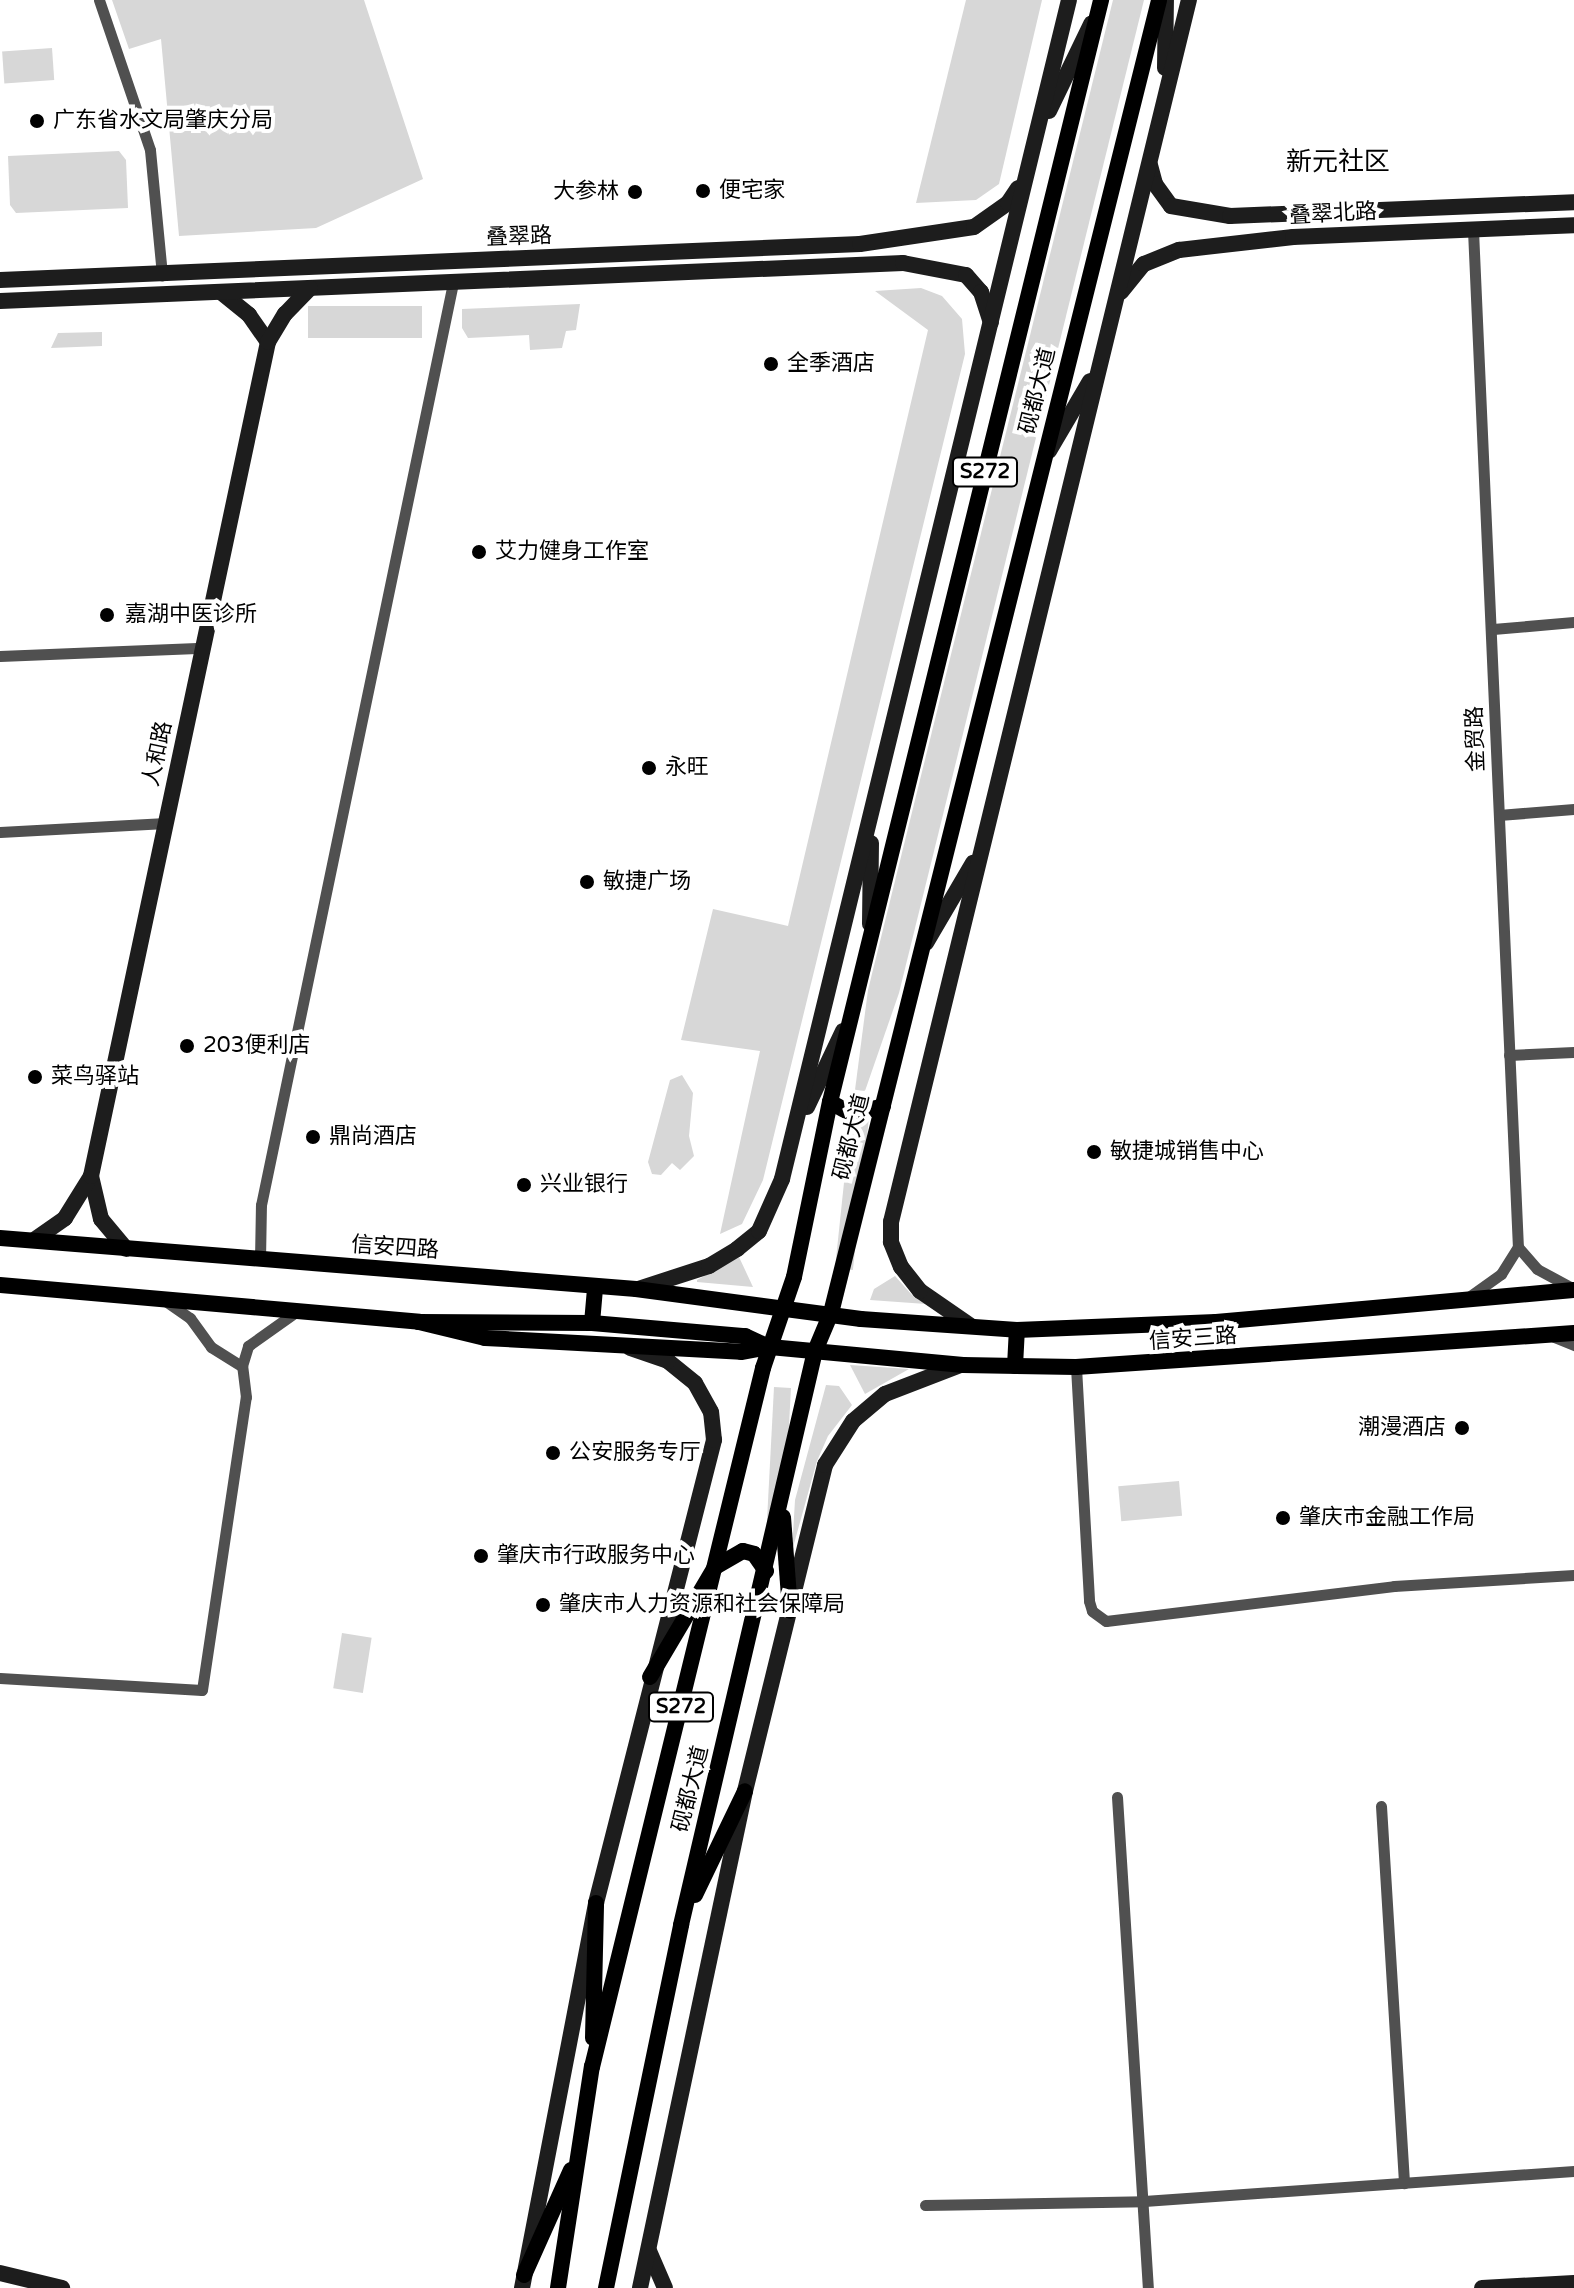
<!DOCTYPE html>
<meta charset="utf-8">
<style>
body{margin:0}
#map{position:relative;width:1574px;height:2288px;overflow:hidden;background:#fff;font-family:"Varela Round","Noto Sans SC",sans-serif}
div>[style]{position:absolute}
.green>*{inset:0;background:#d7d7d7;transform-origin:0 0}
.street>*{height:11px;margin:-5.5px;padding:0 5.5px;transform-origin:5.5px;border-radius:5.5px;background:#505050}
.secondary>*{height:16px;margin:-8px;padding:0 8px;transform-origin:8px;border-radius:8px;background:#1d1d1d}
.primary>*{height:16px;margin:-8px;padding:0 8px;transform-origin:8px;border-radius:8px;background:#000}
.dots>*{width:22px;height:22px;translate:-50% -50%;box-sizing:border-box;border:4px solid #fff;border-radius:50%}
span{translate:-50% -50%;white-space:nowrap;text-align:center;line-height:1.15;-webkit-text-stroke:8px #fff;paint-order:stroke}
.shield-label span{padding:2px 6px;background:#fff;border:2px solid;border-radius:6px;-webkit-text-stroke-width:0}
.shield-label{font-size:20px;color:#000;font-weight:700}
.poi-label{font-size:22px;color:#000}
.left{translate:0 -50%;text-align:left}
.right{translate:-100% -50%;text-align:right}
.street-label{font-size:22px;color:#000}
.quarter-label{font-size:26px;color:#000}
</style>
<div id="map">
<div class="green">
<i style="clip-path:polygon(112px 0,364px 0,423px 179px,316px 228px,179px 236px,161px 39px,129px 49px)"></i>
<i style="clip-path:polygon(966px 0,1042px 0,999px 184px,976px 200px,916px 203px)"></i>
<i style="clip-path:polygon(1113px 0,1144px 0,899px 993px,865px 1091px,855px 1090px,868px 990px)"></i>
<i style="left:52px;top:48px;width:32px;height:50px;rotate:86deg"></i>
<i style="clip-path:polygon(119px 151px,126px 160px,128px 208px,16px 213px,10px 205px,8px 156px)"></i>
<i style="clip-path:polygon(921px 288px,942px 296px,962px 319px,965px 354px,763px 1180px,742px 1224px,720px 1234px,760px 1051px,681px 1040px,713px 909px,788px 926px,928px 330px,875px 291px)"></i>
<i style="clip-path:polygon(580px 304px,576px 330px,566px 331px,562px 348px,530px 350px,529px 335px,468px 338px,462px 328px,462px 309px)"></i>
<i style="left:422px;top:306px;width:32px;height:114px;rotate:90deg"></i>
<i style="clip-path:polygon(102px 332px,102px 346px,51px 348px,58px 333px)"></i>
<i style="clip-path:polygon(682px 1075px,693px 1093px,689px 1136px,694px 1156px,680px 1170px,672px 1163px,661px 1175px,652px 1174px,648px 1162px,670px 1080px)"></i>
<i style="left:851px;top:1116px;width:18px;height:153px;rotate:6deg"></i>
<i style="clip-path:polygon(739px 1257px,753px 1287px,697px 1282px,697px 1280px)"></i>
<i style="clip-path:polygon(895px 1276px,912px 1295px,926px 1304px,870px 1300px,874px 1289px)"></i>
<i style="clip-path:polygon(850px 1365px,909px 1369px,865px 1394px)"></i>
<i style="clip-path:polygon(826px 1385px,839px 1386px,852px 1405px,828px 1436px,817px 1461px,792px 1551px,795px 1500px)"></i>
<i style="left:774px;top:1387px;width:17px;height:154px;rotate:3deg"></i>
<i style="left:1179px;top:1481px;width:35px;height:61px;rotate:85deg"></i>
<i style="left:342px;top:1633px;width:30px;height:56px;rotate:9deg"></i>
</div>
<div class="street">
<i style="left:99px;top:0;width:158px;rotate:71.2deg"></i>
<i style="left:150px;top:150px;width:126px;rotate:84.5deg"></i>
<i style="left:1473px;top:230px;width:1018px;rotate:87.47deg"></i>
<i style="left:1518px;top:1247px;width:29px;rotate:49deg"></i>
<i style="left:1537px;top:1269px;width:42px;rotate:28.4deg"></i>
<i style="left:1493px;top:629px;width:81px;rotate:-4.9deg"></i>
<i style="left:0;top:656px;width:203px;rotate:-2.3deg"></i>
<i style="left:1499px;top:815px;width:75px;rotate:-4.6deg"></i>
<i style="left:0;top:832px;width:166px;rotate:-3.1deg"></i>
<i style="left:1509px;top:1055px;width:65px;rotate:-2.6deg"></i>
<i style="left:260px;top:1260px;width:55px;rotate:-89deg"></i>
<i style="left:261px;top:1205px;width:942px;rotate:-78.24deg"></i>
<i style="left:1466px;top:1299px;width:43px;rotate:-35.5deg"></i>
<i style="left:1501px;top:1274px;width:32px;rotate:-58deg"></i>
<i style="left:164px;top:1300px;width:32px;rotate:35deg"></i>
<i style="left:190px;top:1318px;width:36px;rotate:54deg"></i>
<i style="left:211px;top:1347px;width:36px;rotate:32deg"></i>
<i style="left:1554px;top:1337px;width:22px;rotate:22deg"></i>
<i style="left:1076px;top:1367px;width:234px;rotate:86.8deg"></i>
<i style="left:1089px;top:1601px;width:10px;rotate:73deg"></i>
<i style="left:1092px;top:1611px;width:17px;rotate:36deg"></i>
<i style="left:1106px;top:1621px;width:290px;rotate:-6.9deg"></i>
<i style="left:1394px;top:1586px;width:180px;rotate:-3.5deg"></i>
<i style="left:0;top:1678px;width:202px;rotate:3.4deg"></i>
<i style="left:202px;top:1690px;width:296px;rotate:-81.5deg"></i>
<i style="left:246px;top:1397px;width:31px;rotate:-97deg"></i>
<i style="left:242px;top:1366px;width:21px;rotate:-73deg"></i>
<i style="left:248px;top:1346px;width:60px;rotate:-35.5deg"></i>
<i style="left:1117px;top:1797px;width:492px;rotate:86.4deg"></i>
<i style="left:1381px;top:1806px;width:378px;rotate:86.5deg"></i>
<i style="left:925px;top:2205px;width:219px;rotate:-1deg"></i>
<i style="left:1144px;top:2201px;width:431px;rotate:-4deg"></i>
</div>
<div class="secondary">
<i style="left:1165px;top:68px;width:68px;rotate:-89.2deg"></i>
<i style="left:1049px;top:111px;width:97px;rotate:-64.2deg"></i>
<i style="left:1150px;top:165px;width:20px;rotate:75deg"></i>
<i style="left:1155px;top:184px;width:27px;rotate:54deg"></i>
<i style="left:1171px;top:206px;width:60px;rotate:9.6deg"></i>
<i style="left:1230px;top:216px;width:344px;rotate:-2.3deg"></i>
<i style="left:0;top:280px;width:861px;rotate:-2.4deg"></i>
<i style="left:860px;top:244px;width:115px;rotate:-8.5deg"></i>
<i style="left:974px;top:227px;width:42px;rotate:-35.2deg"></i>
<i style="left:1008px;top:203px;width:18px;rotate:-56deg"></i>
<i style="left:1121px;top:292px;width:36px;rotate:-51deg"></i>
<i style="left:1144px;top:264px;width:38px;rotate:-22deg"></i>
<i style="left:1179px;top:250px;width:115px;rotate:-6.5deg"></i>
<i style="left:1293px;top:237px;width:281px;rotate:-2.4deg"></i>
<i style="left:222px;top:293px;width:35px;rotate:39deg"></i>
<i style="left:249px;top:315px;width:33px;rotate:55deg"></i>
<i style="left:0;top:301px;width:904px;rotate:-2.41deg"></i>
<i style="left:903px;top:263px;width:64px;rotate:10.8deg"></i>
<i style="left:966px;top:275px;width:23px;rotate:49deg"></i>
<i style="left:981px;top:292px;width:32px;rotate:72deg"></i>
<i style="left:1049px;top:451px;width:81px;rotate:-59.6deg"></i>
<i style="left:870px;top:924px;width:81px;rotate:-89.3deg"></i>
<i style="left:926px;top:943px;width:93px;rotate:-59.6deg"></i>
<i style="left:807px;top:1107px;width:84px;rotate:-64.7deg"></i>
<i style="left:91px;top:1176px;width:44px;rotate:76.9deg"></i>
<i style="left:101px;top:1219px;width:39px;rotate:50deg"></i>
<i style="left:34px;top:1240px;width:38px;rotate:-35deg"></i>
<i style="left:65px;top:1218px;width:49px;rotate:-58.2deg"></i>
<i style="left:91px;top:1176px;width:853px;rotate:-78.02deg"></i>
<i style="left:268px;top:342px;width:33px;rotate:-59deg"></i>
<i style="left:285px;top:314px;width:36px;rotate:-46deg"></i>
<i style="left:638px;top:1289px;width:75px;rotate:-17.9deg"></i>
<i style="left:709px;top:1266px;width:33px;rotate:-31deg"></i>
<i style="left:737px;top:1249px;width:28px;rotate:-39deg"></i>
<i style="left:759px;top:1231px;width:57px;rotate:-66.1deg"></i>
<i style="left:782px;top:1179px;width:1213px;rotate:-76.32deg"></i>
<i style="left:971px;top:1326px;width:62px;rotate:-145.5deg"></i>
<i style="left:920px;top:1291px;width:31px;rotate:-128deg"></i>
<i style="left:901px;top:1267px;width:27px;rotate:-112deg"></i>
<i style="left:891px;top:1242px;width:20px;rotate:-90deg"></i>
<i style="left:891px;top:1222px;width:1258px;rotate:-76.3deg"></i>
<i style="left:649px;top:2251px;width:40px;rotate:66.6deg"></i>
<i style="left:0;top:2273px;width:64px;rotate:13.6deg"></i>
<i style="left:522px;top:2288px;width:392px;rotate:-79.1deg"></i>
<i style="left:596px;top:1903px;width:478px;rotate:-75.7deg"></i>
<i style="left:714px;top:1440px;width:28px;rotate:-96deg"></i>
<i style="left:711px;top:1412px;width:33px;rotate:-119deg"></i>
<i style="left:695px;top:1383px;width:35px;rotate:-141deg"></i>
<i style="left:668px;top:1361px;width:40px;rotate:-161.1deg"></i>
<i style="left:640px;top:2288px;width:508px;rotate:-78.07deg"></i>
<i style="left:745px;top:1791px;width:336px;rotate:-76.2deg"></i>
<i style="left:825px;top:1465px;width:52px;rotate:-57.5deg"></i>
<i style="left:853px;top:1421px;width:42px;rotate:-40.2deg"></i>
<i style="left:885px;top:1394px;width:80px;rotate:-21.1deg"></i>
<i style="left:1482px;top:2288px;width:92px;rotate:-3.1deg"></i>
</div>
<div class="primary">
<i style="left:830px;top:1102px;width:25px;rotate:29deg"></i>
<i style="left:852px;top:1114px;width:32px;rotate:-14deg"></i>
<i style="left:0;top:1238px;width:638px;rotate:4.58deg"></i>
<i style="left:636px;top:1289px;width:227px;rotate:7.6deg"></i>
<i style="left:861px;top:1319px;width:156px;rotate:4deg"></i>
<i style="left:1017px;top:1330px;width:199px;rotate:-2.3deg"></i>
<i style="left:1216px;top:1322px;width:359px;rotate:-5.1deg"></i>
<i style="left:0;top:1285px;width:421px;rotate:5deg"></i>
<i style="left:419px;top:1322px;width:173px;rotate:0.3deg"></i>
<i style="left:592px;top:1323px;width:154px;rotate:4.9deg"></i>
<i style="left:745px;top:1336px;width:26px;rotate:25deg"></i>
<i style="left:419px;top:1322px;width:68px;rotate:13.6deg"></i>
<i style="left:485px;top:1338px;width:256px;rotate:3.1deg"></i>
<i style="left:741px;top:1352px;width:29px;rotate:-10deg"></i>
<i style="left:770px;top:1347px;width:194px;rotate:5.3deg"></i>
<i style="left:963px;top:1365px;width:113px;rotate:1deg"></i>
<i style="left:1076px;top:1367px;width:499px;rotate:-3.9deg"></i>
<i style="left:592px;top:1323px;width:36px;rotate:-85deg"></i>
<i style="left:1015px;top:1366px;width:36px;rotate:-87deg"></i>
<i style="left:783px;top:1517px;width:94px;rotate:85.7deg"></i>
<i style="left:650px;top:1677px;width:128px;rotate:-59.4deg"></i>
<i style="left:715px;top:1567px;width:32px;rotate:-30deg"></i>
<i style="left:743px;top:1551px;width:11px;rotate:15deg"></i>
<i style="left:754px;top:1554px;width:21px;rotate:55deg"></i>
<i style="left:695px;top:1895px;width:115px;rotate:-64.3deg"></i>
<i style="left:593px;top:2038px;width:135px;rotate:-88.7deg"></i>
<i style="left:524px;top:2275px;width:115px;rotate:-65.9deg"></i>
<i style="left:558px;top:2288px;width:224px;rotate:-81.3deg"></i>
<i style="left:592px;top:2067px;width:720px;rotate:-76.25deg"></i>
<i style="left:763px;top:1368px;width:96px;rotate:-71.2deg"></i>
<i style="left:794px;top:1277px;width:179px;rotate:-78.4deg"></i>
<i style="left:830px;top:1102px;width:1135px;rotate:-76.18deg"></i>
<i style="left:606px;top:2288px;width:371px;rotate:-78.3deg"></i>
<i style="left:681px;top:1925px;width:589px;rotate:-76.86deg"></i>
<i style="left:815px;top:1351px;width:41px;rotate:-67.2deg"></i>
<i style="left:831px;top:1313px;width:1353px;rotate:-75.97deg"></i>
</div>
<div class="dots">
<i style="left:37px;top:121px;background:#000"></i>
<i style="left:703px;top:191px;background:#000"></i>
<i style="left:635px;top:192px;background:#000"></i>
<i style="left:771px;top:364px;background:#000"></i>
<i style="left:479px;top:552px;background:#000"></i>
<i style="left:107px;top:615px;background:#000"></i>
<i style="left:649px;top:768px;background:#000"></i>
<i style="left:587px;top:882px;background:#000"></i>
<i style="left:187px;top:1046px;background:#000"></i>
<i style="left:35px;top:1077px;background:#000"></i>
<i style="left:313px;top:1137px;background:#000"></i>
<i style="left:1094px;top:1152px;background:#000"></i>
<i style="left:524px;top:1185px;background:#000"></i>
<i style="left:1462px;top:1428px;background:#000"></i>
<i style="left:553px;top:1453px;background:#000"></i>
<i style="left:1283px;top:1518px;background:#000"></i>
<i style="left:481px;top:1556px;background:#000"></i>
<i style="left:543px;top:1605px;background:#000"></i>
</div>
<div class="shield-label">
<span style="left:985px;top:472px">S272</span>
<span style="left:681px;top:1707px">S272</span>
</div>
<div class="poi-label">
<span class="left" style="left:53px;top:121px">广东省水文局肇庆分局</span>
<span class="left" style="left:719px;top:191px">便宅家</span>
<span class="right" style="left:619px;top:192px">大参林</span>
<span class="left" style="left:787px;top:364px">全季酒店</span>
<span class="left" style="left:495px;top:552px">艾力健身工作室</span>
<span class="left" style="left:125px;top:615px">嘉湖中医诊所</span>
<span class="left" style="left:665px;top:768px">永旺</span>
<span class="left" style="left:603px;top:882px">敏捷广场</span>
<span class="left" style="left:203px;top:1046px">203便利店</span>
<span class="left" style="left:51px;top:1077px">菜鸟驿站</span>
<span class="left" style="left:329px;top:1137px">鼎尚酒店</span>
<span class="left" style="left:1110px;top:1152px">敏捷城销售中心</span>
<span class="left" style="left:540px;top:1185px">兴业银行</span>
<span class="right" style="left:1446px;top:1428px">潮漫酒店</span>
<span class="left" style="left:569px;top:1453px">公安服务专厅</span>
<span class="left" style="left:1299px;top:1518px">肇庆市金融工作局</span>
<span class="left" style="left:497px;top:1556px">肇庆市行政服务中心</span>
<span class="left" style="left:559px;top:1605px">肇庆市人力资源和社会保障局</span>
</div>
<div class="street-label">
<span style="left:1333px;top:214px;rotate:-3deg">叠翠北路</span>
<span style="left:519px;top:237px;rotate:-2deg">叠翠路</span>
<span style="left:1038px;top:391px;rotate:-76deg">砚都大道</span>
<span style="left:1476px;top:739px;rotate:-92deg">金贸路</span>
<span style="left:158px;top:754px;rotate:-78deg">人和路</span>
<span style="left:852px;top:1137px;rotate:-76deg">砚都大道</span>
<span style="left:395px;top:1248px;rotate:4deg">信安四路</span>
<span style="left:1193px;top:1339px;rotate:-4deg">信安三路</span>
<span style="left:691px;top:1789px;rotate:-76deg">砚都大道</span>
</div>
<div class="quarter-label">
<span style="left:1338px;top:162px">新元社区</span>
</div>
</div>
